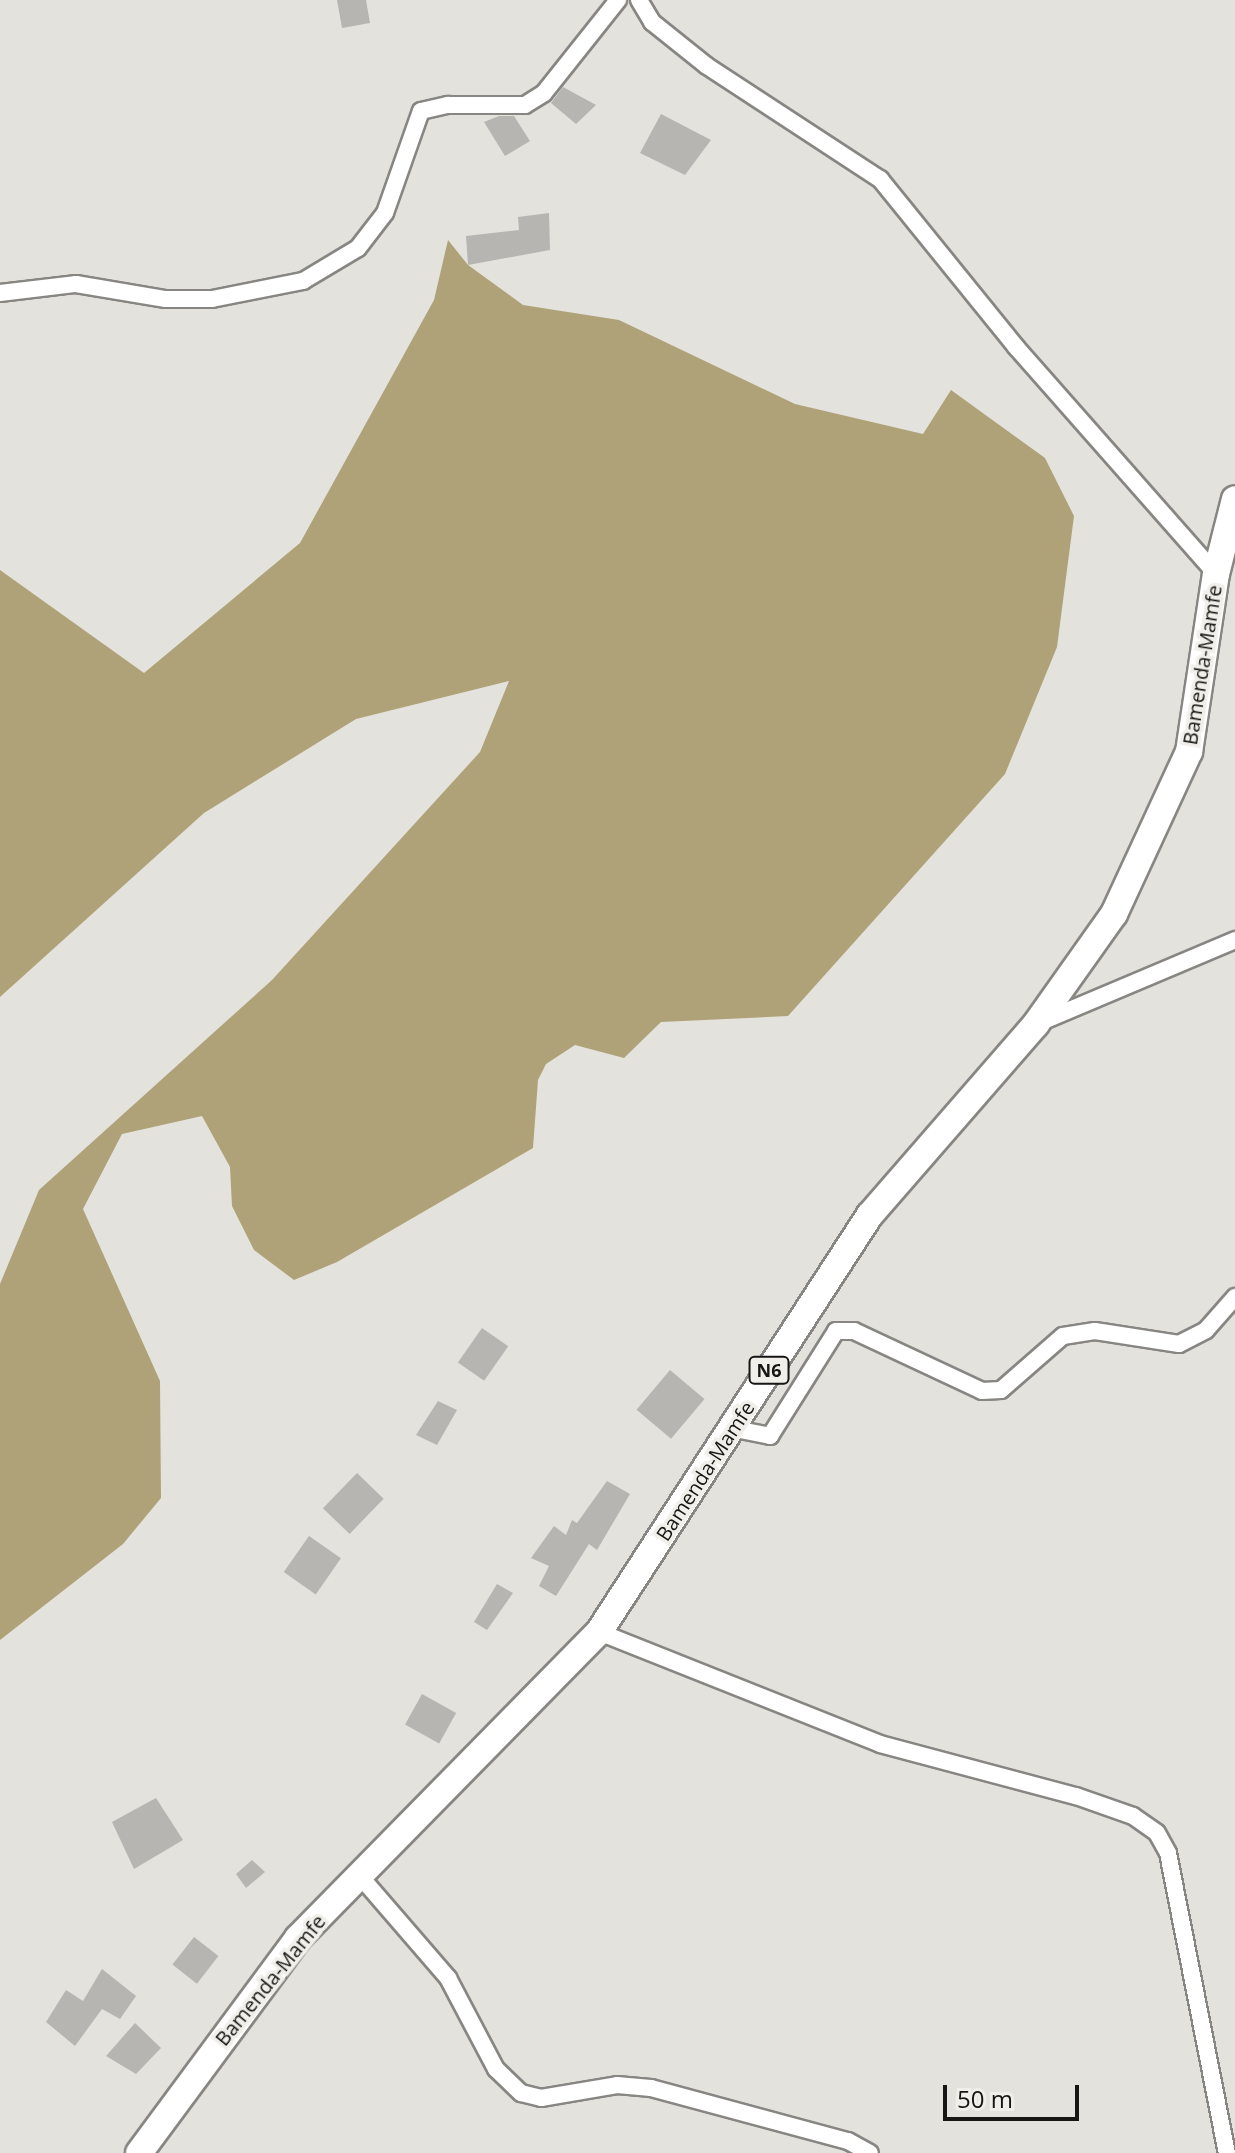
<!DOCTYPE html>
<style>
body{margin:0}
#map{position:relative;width:1235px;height:2153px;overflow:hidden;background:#e3e2dd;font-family:"Open Sans",sans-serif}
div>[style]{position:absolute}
.forest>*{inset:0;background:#b0a278}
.building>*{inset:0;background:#b7b5b1;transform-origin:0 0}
.roads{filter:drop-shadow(2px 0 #888682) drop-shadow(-2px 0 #888682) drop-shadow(0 2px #888682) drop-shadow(0 -2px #888682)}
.minor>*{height:16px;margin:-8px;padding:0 8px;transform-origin:8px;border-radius:8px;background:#fff}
.trunk>*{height:26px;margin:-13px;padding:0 13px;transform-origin:13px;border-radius:13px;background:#fff}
span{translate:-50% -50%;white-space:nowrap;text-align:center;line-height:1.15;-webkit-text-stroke:7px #f0efea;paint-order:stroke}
.shield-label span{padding:2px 6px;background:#f0efea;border:2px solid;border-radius:6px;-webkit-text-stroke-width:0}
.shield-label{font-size:18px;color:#171614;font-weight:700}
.street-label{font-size:20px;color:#171614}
.scale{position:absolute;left:943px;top:2085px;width:136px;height:36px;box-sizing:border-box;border:4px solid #171614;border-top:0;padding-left:10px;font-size:24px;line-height:28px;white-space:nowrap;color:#171614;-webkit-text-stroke:6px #f0efea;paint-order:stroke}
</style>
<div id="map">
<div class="forest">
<i style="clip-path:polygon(448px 240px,468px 265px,523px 305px,619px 320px,795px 404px,923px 434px,951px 390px,1045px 458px,1074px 516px,1057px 647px,1005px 774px,788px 1016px,661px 1022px,624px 1058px,575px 1045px,546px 1064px,538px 1080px,533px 1148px,337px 1262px,294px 1280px,254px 1250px,232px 1206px,230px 1167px,202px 1116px,122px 1134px,83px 1209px,160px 1381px,161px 1498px,123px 1544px,0 1640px,0 1284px,39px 1190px,272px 980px,480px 752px,509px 681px,356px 719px,204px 813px,0 997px,0 570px,144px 673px,300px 543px,434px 300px)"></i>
</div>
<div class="building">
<i style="clip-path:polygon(337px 0,366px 0,370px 23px,342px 28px)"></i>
<i style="clip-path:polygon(563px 87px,596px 105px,576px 124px,551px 103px)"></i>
<i style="clip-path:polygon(661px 114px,711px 140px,685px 175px,640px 153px)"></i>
<i style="clip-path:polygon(499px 116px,514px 116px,530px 141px,505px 156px,484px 122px)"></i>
<i style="clip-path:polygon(549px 213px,550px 250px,468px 265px,466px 236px,519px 230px,518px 217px)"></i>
<i style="left:482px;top:1328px;width:32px;height:42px;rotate:35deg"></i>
<i style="left:670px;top:1370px;width:45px;height:52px;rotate:40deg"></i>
<i style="clip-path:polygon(438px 1401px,457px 1410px,437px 1445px,416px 1435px)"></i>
<i style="left:357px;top:1473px;width:37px;height:49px;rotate:44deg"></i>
<i style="clip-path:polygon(607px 1481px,630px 1494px,597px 1550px,589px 1544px,556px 1596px,539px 1586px,549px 1566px,531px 1558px,554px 1526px,566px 1535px,572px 1520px,577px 1523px)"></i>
<i style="left:309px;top:1536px;width:39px;height:44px;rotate:35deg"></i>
<i style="clip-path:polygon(497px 1584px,513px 1593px,487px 1630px,474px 1622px)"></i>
<i style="left:422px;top:1694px;width:39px;height:35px;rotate:29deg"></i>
<i style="clip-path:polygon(156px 1798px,183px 1840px,134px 1869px,112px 1822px)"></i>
<i style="clip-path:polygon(252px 1860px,265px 1872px,246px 1888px,236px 1874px)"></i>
<i style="left:194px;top:1937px;width:31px;height:35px;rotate:38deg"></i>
<i style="clip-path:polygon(102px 1969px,136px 1996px,120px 2019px,102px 2009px,75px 2046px,46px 2022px,66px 1990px,83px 2001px)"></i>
<i style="clip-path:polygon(135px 2023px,161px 2048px,136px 2074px,106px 2056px)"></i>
</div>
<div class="roads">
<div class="minor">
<i style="left:639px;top:0;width:26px;rotate:59deg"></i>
<i style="left:652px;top:22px;width:70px;rotate:38.7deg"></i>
<i style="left:707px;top:66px;width:207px;rotate:33.2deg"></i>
<i style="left:880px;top:179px;width:216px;rotate:51deg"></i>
<i style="left:1016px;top:347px;width:303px;rotate:48.6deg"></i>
<i style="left:0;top:293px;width:77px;rotate:-6.8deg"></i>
<i style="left:76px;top:284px;width:91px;rotate:9.5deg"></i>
<i style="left:166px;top:299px;width:46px"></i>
<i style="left:212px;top:299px;width:93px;rotate:-11.2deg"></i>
<i style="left:303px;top:281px;width:64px;rotate:-31deg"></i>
<i style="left:358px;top:248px;width:44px;rotate:-52.4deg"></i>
<i style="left:385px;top:213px;width:108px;rotate:-70.6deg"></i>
<i style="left:421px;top:111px;width:28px;rotate:-13deg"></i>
<i style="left:448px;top:105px;width:77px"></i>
<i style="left:525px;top:105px;width:22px;rotate:-32deg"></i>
<i style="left:544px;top:93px;width:119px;rotate:-51.5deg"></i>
<i style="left:1041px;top:1022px;width:211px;rotate:-22.9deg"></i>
<i style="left:735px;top:1429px;width:36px;rotate:11deg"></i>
<i style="left:770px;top:1436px;width:124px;rotate:-57.8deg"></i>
<i style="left:836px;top:1331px;width:18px"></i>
<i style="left:854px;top:1331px;width:141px;rotate:25.1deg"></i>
<i style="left:982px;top:1391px;width:19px;rotate:-3deg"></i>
<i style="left:1001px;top:1390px;width:82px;rotate:-41.1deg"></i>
<i style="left:1063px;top:1336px;width:32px;rotate:-9deg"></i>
<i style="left:1095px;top:1331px;width:85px;rotate:8.8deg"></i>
<i style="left:1179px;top:1344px;width:30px;rotate:-27deg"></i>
<i style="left:1206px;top:1330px;width:44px;rotate:-48.7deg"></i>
<i style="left:599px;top:1632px;width:302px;rotate:21.7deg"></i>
<i style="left:880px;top:1744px;width:203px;rotate:14.9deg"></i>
<i style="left:1076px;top:1796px;width:60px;rotate:19.3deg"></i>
<i style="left:1133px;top:1816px;width:29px;rotate:35deg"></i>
<i style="left:1157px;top:1833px;width:23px;rotate:61deg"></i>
<i style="left:1168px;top:1853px;width:306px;rotate:78.9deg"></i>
<i style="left:360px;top:1876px;width:135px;rotate:49.2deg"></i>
<i style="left:448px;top:1978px;width:103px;rotate:62.2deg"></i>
<i style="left:496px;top:2069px;width:35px;rotate:44deg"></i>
<i style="left:521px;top:2093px;width:21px;rotate:14deg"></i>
<i style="left:541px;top:2098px;width:77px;rotate:-9.7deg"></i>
<i style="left:617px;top:2085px;width:34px;rotate:5deg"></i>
<i style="left:651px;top:2088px;width:204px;rotate:15.1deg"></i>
<i style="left:848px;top:2141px;width:25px;rotate:29deg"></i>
</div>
<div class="trunk">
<i style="left:139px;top:2153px;width:267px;rotate:-53.5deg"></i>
<i style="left:298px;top:1938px;width:429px;rotate:-45.5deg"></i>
<i style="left:599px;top:1632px;width:497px;rotate:-57deg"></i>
<i style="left:870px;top:1215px;width:253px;rotate:-49deg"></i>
<i style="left:1036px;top:1024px;width:135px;rotate:-54.7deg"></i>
<i style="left:1114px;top:914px;width:179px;rotate:-65.2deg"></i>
<i style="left:1189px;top:752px;width:180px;rotate:-81.4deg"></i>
<i style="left:1216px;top:574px;width:77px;rotate:-75.8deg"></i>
</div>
</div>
<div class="shield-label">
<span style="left:769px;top:1370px">N6</span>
</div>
<div class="street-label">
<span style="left:1202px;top:665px;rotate:-81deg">Bamenda-Mamfe</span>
<span style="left:705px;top:1471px;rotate:-57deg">Bamenda-Mamfe</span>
<span style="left:270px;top:1980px;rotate:-51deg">Bamenda-Mamfe</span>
</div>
<div class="scale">50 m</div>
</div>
